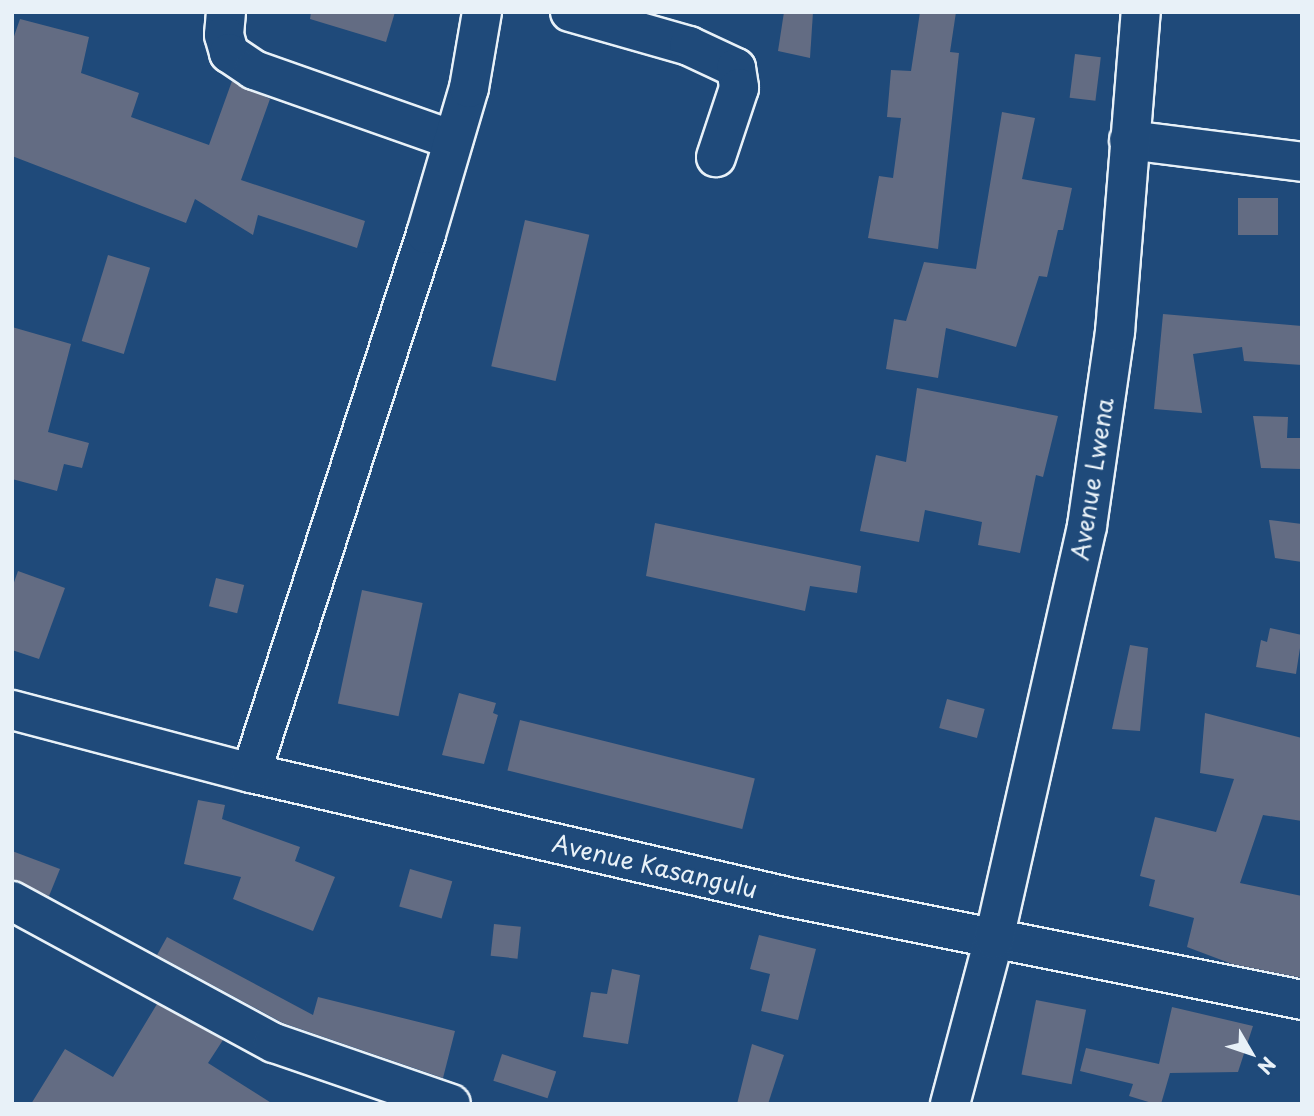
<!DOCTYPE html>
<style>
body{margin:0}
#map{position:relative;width:1314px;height:1116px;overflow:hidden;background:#1f4a7a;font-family:"Playpen Sans",sans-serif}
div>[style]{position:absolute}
.building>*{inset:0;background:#636c83;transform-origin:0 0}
.roads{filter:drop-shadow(2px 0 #e8f1f8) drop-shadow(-2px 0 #e8f1f8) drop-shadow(0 2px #e8f1f8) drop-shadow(0 -2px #e8f1f8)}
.street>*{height:38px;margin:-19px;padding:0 19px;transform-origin:19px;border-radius:19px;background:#1f4a7a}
span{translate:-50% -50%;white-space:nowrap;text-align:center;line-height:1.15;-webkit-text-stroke:5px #1f4a7a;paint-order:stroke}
.street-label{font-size:24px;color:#e8f1f8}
.frame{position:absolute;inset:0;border:14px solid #e8f1f8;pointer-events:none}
.north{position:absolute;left:1216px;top:1018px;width:70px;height:70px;-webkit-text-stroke:5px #1f4a7a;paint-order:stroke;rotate:129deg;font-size:19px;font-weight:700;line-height:28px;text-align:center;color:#e8f1f8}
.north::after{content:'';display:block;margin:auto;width:24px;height:32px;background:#e8f1f8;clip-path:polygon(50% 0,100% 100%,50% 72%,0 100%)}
</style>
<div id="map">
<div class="building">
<i style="clip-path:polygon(311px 12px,395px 12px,386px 42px,310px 19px)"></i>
<i style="clip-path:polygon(784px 12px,813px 12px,810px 58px,778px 51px)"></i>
<i style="clip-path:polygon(920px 12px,956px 12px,950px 52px,959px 53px,938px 249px,868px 238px,879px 176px,893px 178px,901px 118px,887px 117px,891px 70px,911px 71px)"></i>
<i style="clip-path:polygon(20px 19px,89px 37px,81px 73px,139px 93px,131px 117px,209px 145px,232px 81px,270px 99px,241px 180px,365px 221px,357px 248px,258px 215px,253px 235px,195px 199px,186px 223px,12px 156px,12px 42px)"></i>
<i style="left:1075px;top:54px;width:26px;height:44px;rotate:7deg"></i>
<i style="clip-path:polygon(1002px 112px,1035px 118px,1022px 179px,1072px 188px,1063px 230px,1058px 230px,1047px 277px,1039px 276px,1016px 347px,946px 328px,938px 378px,886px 369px,894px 319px,906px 321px,924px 262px,976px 269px)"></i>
<i style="left:1278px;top:198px;width:37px;height:40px;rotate:90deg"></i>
<i style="left:525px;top:220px;width:66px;height:150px;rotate:13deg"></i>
<i style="left:108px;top:255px;width:44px;height:90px;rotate:17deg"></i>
<i style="clip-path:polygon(1163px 314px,1302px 326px,1302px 365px,1244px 361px,1242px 347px,1193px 354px,1202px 413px,1154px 409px)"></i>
<i style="clip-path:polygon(12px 327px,71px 344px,48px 432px,89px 443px,82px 468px,64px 464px,57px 491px,12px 479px)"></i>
<i style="clip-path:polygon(917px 388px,1058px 416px,1043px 477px,1036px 475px,1020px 553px,978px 545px,982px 522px,925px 510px,919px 542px,860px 531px,876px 455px,906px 462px)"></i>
<i style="clip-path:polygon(1253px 416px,1288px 417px,1287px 438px,1302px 438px,1302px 469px,1261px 468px)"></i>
<i style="clip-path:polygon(1269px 520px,1302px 524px,1302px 562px,1275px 558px)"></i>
<i style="clip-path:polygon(655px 523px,861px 566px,857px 593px,810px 586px,805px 611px,646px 576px)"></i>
<i style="clip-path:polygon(18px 571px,65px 588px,39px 659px,12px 650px,12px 588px)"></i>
<i style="left:216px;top:578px;width:29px;height:29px;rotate:14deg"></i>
<i style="left:362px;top:590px;width:62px;height:116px;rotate:12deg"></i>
<i style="clip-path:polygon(1270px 628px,1302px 635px,1296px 674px,1256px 667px,1261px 640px,1267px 642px)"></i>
<i style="clip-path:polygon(1130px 645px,1148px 648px,1140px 731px,1112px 729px)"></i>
<i style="clip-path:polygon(459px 693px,496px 703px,493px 713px,498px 715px,484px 764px,442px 755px)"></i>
<i style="left:947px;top:699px;width:39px;height:30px;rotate:15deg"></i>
<i style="clip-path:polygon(1205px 713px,1302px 738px,1302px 821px,1263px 815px,1240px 883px,1302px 896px,1302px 978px,1232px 964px,1187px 947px,1194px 918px,1149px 906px,1155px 880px,1140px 876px,1155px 817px,1216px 832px,1234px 779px,1200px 773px)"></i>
<i style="left:520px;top:720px;width:242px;height:52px;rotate:14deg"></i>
<i style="clip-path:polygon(198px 800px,225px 805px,222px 819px,300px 847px,295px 861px,335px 877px,313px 931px,233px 899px,241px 877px,184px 864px)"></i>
<i style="clip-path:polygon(12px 851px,60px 869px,49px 896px,12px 879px)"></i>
<i style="left:410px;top:869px;width:44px;height:39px;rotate:16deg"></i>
<i style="left:494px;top:924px;width:27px;height:32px;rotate:6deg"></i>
<i style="clip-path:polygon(759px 935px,816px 949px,798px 1020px,761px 1011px,770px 974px,750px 969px)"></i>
<i style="clip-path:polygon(167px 937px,313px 1015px,318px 997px,455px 1031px,443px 1078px,283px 1023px,157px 955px)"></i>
<i style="clip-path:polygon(612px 969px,640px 975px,628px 1044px,583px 1037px,591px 992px,607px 994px)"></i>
<i style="left:1036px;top:1000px;width:51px;height:76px;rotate:11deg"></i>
<i style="clip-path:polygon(157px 1004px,223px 1040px,208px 1063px,273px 1104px,31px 1104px,65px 1049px,113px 1077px)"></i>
<i style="clip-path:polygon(1172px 1007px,1253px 1026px,1238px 1072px,1170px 1073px,1161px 1104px,1155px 1104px,1129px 1096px,1133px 1084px,1080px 1071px,1086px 1048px,1159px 1064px)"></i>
<i style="clip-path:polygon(752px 1044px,784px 1055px,768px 1104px,737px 1104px)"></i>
<i style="left:502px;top:1054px;width:57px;height:28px;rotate:18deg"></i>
</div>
<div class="roads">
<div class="street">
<i style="left:226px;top:12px;width:23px;rotate:95deg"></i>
<i style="left:224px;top:35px;width:19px;rotate:74deg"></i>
<i style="left:229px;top:53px;width:30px;rotate:34deg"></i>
<i style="left:254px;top:70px;width:211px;rotate:19.4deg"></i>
<i style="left:570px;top:12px;width:124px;rotate:15.9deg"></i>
<i style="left:689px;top:46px;width:52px;rotate:25.1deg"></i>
<i style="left:736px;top:68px;width:20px;rotate:81deg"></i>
<i style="left:739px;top:88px;width:73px;rotate:108.4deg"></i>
<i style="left:1129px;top:140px;width:174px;rotate:7.2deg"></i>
<i style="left:12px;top:710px;width:247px;rotate:14.8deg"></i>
<i style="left:251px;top:773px;width:551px;rotate:13deg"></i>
<i style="left:788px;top:897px;width:524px;rotate:11.33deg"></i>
<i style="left:251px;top:773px;width:567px;rotate:-72.01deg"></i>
<i style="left:426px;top:234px;width:152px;rotate:-73.6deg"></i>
<i style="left:469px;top:88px;width:77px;rotate:-80.3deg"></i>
<i style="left:12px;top:901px;width:298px;rotate:28.5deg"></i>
<i style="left:274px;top:1043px;width:187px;rotate:19deg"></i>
<i style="left:950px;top:1104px;width:171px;rotate:-75.1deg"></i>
<i style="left:994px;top:939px;width:423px;rotate:-77.3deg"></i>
<i style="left:1087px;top:526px;width:196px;rotate:-81.8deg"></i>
<i style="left:1115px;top:332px;width:321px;rotate:-85.4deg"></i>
</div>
</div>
<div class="street-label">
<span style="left:1092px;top:479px;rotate:-81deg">Avenue Lwena</span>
<span style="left:655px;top:866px;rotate:13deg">Avenue Kasangulu</span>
</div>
<div class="frame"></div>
<div class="north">N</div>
</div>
